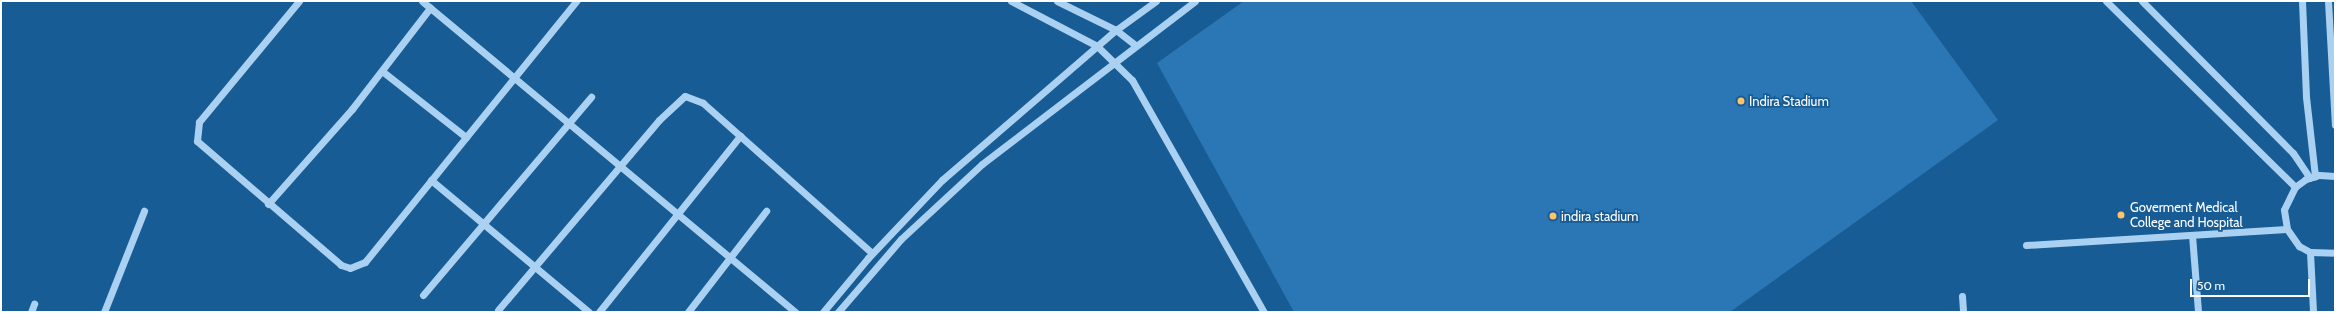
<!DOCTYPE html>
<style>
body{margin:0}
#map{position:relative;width:2336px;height:313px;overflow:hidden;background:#185c95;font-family:Cabin,sans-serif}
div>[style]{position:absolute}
.green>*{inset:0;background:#2b76b4}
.minor>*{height:7px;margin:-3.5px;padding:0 3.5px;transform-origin:3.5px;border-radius:3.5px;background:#aad1f1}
.dots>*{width:11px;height:11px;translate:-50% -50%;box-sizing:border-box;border:2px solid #185c95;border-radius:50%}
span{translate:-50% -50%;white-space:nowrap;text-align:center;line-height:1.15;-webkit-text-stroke:3.5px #185c95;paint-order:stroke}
.poi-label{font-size:13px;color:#fff}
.left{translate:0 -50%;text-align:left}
.frame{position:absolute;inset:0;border:2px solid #fff;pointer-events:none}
.scale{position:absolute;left:2190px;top:279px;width:120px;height:18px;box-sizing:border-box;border:2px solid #fff;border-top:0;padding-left:5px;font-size:12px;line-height:14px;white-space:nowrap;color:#fff;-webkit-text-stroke:3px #185c95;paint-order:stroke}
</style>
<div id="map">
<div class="green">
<i style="clip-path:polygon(1244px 1px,1911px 1px,1998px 120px,1730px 312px,1294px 312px,1157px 63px)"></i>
</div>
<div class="minor">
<i style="left:299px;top:1px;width:157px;rotate:129.6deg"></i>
<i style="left:199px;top:122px;width:19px;rotate:96deg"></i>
<i style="left:197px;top:141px;width:190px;rotate:40.7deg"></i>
<i style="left:341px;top:265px;width:9px;rotate:18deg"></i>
<i style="left:350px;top:268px;width:16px;rotate:-22deg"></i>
<i style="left:365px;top:262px;width:336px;rotate:-51deg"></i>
<i style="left:422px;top:1px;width:486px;rotate:39.8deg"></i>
<i style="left:1011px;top:1px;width:97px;rotate:27.6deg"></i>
<i style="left:1097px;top:46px;width:49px;rotate:44.2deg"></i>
<i style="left:1132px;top:80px;width:267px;rotate:60.4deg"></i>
<i style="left:1057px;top:1px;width:66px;rotate:26.2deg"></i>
<i style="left:1116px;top:30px;width:24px;rotate:38deg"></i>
<i style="left:2106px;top:1px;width:265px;rotate:44.5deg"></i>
<i style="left:2142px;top:1px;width:214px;rotate:45.2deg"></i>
<i style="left:2293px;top:153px;width:30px;rotate:56deg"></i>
<i style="left:2302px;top:1px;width:96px;rotate:87.6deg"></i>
<i style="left:2306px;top:97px;width:80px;rotate:83.5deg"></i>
<i style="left:2328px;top:1px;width:124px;rotate:86.8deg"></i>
<i style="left:382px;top:71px;width:107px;rotate:38.2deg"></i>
<i style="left:2335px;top:176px;width:16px;rotate:-176deg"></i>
<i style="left:2319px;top:175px;width:14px;rotate:163deg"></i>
<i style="left:2306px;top:179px;width:14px;rotate:144deg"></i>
<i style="left:2295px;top:187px;width:25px;rotate:116deg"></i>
<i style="left:2284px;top:210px;width:19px;rotate:81deg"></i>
<i style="left:2287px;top:229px;width:21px;rotate:55deg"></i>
<i style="left:2299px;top:246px;width:13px;rotate:29deg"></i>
<i style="left:2310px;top:252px;width:25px;rotate:2deg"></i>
<i style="left:431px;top:180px;width:206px;rotate:39.9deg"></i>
<i style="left:268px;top:204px;width:127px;rotate:-48.5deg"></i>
<i style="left:352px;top:109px;width:128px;rotate:-52.3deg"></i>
<i style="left:2192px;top:235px;width:77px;rotate:85.5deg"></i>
<i style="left:2026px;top:245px;width:261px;rotate:-3.5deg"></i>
<i style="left:2310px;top:252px;width:60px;rotate:87.1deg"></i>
<i style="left:423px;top:295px;width:260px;rotate:-49.7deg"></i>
<i style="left:1962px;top:296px;width:16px;rotate:86deg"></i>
<i style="left:498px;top:310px;width:249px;rotate:-49.7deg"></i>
<i style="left:659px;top:120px;width:35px;rotate:-43deg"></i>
<i style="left:685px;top:96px;width:19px;rotate:21deg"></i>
<i style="left:703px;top:103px;width:226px;rotate:41.6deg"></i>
<i style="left:31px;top:312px;width:9px;rotate:-69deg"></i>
<i style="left:104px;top:312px;width:109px;rotate:-68.4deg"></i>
<i style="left:599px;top:312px;width:226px;rotate:-51.3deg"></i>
<i style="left:688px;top:312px;width:128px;rotate:-52.3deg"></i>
<i style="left:823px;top:312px;width:70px;rotate:-50.2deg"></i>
<i style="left:868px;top:258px;width:108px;rotate:-46.5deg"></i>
<i style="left:942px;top:180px;width:230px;rotate:-40.8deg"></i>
<i style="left:1116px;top:30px;width:49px;rotate:-35.9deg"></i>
<i style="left:838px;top:312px;width:96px;rotate:-49.2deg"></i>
<i style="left:901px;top:239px;width:110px;rotate:-42.8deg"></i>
<i style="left:982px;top:164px;width:268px;rotate:-37.4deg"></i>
</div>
<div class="dots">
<i style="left:1741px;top:101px;background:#ffc469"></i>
<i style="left:2121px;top:215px;background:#ffc469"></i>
<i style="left:1553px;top:216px;background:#ffc469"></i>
</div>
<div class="poi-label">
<span class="left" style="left:1749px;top:101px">Indira Stadium</span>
<span class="left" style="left:2130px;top:215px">Goverment Medical<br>College and Hospital</span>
<span class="left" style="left:1561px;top:216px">indira stadium</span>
</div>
<div class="frame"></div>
<div class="scale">50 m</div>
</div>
